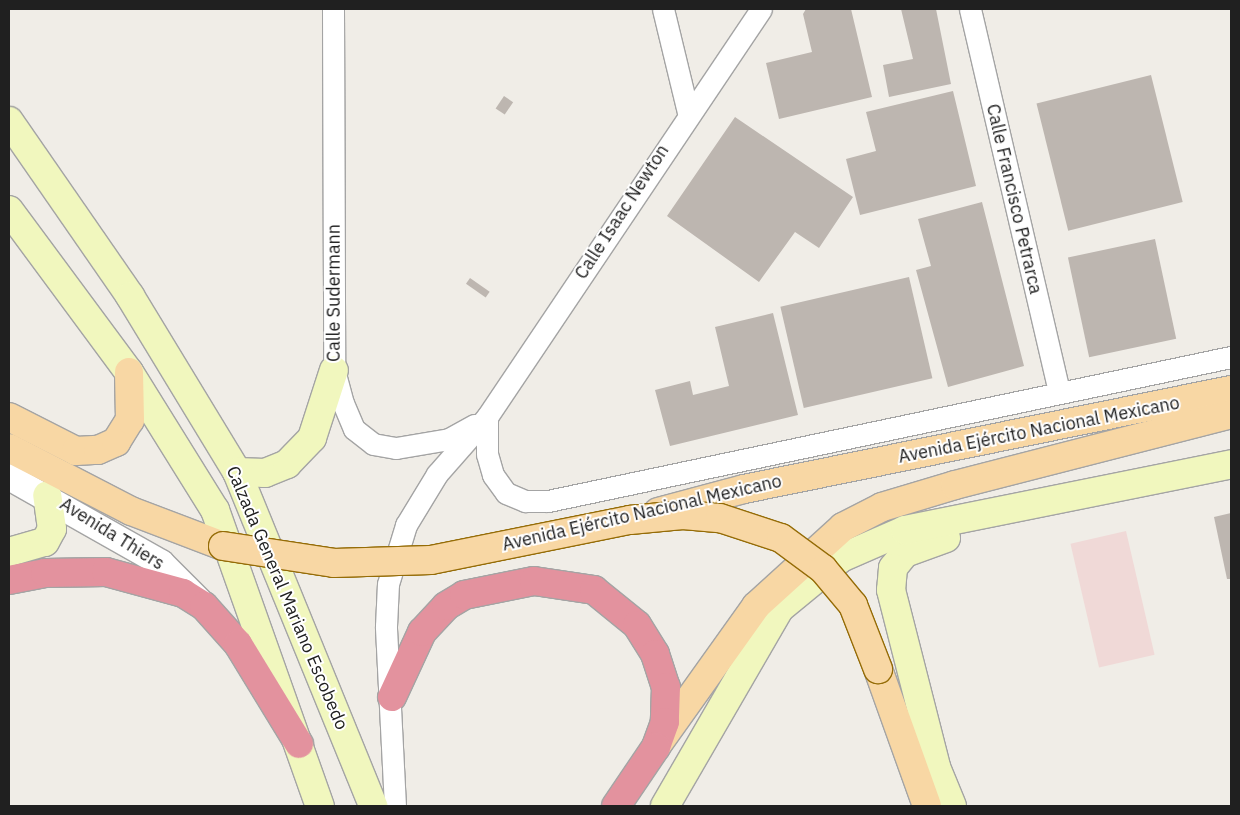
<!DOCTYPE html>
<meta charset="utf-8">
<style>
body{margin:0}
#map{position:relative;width:1240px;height:815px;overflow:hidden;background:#f0ede7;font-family:"IBM Plex Sans",sans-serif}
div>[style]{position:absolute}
.commercial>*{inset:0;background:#f0d9d7;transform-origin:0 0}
.building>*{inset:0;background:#bdb6b0;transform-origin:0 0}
.roads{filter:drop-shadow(1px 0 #a4a4a4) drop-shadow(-1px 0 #a4a4a4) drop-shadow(0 1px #a4a4a4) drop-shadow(0 -1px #a4a4a4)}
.minor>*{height:21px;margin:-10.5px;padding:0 10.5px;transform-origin:10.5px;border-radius:10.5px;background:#fff}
.tertiary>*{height:26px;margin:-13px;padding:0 13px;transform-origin:13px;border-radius:13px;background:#fff}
.secondary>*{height:28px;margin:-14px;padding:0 14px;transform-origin:14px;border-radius:14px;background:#f1f7be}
.primary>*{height:28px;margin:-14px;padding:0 14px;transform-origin:14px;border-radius:14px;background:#f8d7a4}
.motorway>*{height:28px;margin:-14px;padding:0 14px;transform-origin:14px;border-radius:14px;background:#e3929e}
.bridges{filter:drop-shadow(1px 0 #956c07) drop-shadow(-1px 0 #956c07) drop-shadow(0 1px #956c07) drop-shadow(0 -1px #956c07)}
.primary-bridge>*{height:28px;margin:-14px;padding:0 14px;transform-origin:14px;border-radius:14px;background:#f8d7a4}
span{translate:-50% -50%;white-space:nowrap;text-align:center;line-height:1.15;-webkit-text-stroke:4px #fff;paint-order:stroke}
.street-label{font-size:18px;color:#202020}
.frame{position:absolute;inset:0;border:10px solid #202020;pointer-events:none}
</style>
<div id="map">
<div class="commercial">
<i style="left:1126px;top:531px;width:127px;height:57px;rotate:77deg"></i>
</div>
<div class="building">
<i style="clip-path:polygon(806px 9px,851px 9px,872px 97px,779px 119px,766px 63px,812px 52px,803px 14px)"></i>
<i style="clip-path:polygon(901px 9px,936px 9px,951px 84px,889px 97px,883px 65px,913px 59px)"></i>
<i style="left:1151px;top:75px;width:131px;height:118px;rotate:76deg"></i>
<i style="clip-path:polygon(953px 91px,976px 186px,860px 215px,846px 159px,876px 151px,866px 112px)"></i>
<i style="left:504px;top:96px;width:11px;height:15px;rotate:34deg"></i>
<i style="clip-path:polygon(735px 117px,853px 197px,819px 248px,795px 232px,759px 282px,667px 216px)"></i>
<i style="clip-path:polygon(982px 202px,1024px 366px,948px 387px,916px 270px,931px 266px,918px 219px)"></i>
<i style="left:1155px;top:239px;width:102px;height:89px;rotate:78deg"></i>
<i style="left:909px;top:277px;width:104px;height:132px;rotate:77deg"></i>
<i style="left:470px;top:278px;width:24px;height:7px;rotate:35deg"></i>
<i style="clip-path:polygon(773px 313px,798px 415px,670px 446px,655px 390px,690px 381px,693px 395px,729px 386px,715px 327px)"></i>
<i style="clip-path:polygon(1231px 513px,1231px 579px,1227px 579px,1214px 517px)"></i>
</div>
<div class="roads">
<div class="minor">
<i style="left:333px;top:9px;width:361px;rotate:89.8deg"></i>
<i style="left:334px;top:370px;width:34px;rotate:75deg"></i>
<i style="left:343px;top:403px;width:28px;rotate:67deg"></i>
<i style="left:354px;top:429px;width:24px;rotate:38deg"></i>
<i style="left:373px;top:444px;width:23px;rotate:10deg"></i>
<i style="left:396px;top:448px;width:54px;rotate:-9.6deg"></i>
<i style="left:449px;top:439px;width:29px;rotate:-29deg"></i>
<i style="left:663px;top:9px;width:106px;rotate:76.4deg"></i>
<i style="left:970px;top:9px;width:391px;rotate:76.9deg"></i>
<i style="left:487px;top:417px;width:37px;rotate:90deg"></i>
<i style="left:487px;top:454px;width:22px;rotate:74deg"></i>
<i style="left:493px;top:475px;width:22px;rotate:54deg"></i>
<i style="left:506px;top:493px;width:21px;rotate:23deg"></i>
<i style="left:525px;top:501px;width:23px"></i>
<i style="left:548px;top:501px;width:698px;rotate:-11.91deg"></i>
<i style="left:395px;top:806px;width:180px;rotate:-92.9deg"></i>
<i style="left:386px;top:626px;width:42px;rotate:-87.3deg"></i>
<i style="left:388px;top:584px;width:62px;rotate:-73deg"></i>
<i style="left:406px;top:525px;width:60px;rotate:-58.7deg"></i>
<i style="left:437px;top:474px;width:76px;rotate:-48.7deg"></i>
<i style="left:487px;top:417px;width:491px;rotate:-56.1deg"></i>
</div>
<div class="tertiary">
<i style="left:9px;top:477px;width:175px;rotate:29.5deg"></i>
<i style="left:161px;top:563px;width:57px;rotate:45deg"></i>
</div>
<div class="secondary">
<i style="left:9px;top:121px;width:213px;rotate:55.3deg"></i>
<i style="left:130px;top:296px;width:206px;rotate:58.7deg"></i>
<i style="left:237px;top:472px;width:361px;rotate:67.8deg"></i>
<i style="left:9px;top:210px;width:202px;rotate:53.5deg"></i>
<i style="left:129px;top:372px;width:163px;rotate:58.1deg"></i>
<i style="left:215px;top:510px;width:314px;rotate:70.5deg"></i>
<i style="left:237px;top:472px;width:28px;rotate:2deg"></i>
<i style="left:265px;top:473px;width:24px;rotate:-22deg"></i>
<i style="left:287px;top:464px;width:36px;rotate:-46deg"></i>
<i style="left:312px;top:438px;width:71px;rotate:-72.1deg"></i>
<i style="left:946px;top:538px;width:44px;rotate:159.9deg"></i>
<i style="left:905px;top:553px;width:19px;rotate:129deg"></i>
<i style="left:893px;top:568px;width:22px;rotate:95deg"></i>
<i style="left:891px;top:590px;width:183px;rotate:75.7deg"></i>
<i style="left:936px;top:767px;width:42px;rotate:67.7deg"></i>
<i style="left:9px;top:552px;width:37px;rotate:-16deg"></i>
<i style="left:45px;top:542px;width:15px;rotate:-62deg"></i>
<i style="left:52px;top:529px;width:34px;rotate:-98deg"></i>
<i style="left:665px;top:806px;width:228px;rotate:-59.9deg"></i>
<i style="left:779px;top:609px;width:80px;rotate:-39.4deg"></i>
<i style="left:841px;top:558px;width:70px;rotate:-23.6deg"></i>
<i style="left:905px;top:530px;width:333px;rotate:-11.4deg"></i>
</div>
<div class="primary">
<i style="left:9px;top:417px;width:75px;rotate:26.9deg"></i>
<i style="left:76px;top:451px;width:22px;rotate:-3deg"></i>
<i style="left:98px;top:450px;width:20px;rotate:-24deg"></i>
<i style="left:116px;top:442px;width:26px;rotate:-58deg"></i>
<i style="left:130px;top:420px;width:48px;rotate:-91.2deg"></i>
<i style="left:9px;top:448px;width:137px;rotate:27.3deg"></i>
<i style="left:131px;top:511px;width:98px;rotate:20.8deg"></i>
<i style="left:658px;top:512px;width:89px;rotate:-15deg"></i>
<i style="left:744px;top:489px;width:497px;rotate:-11.5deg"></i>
<i style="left:878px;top:669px;width:145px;rotate:70.3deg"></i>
<i style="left:657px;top:745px;width:171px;rotate:-54.5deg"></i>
<i style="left:756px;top:606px;width:118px;rotate:-42.2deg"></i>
<i style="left:843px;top:527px;width:44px;rotate:-27.1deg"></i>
<i style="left:882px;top:507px;width:76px;rotate:-16.8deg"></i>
<i style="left:955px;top:485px;width:285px;rotate:-14.4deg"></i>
</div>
<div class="motorway">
<i style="left:9px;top:580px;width:37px;rotate:-11deg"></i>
<i style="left:45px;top:573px;width:61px;rotate:-0.9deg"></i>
<i style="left:106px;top:572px;width:80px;rotate:15.3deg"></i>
<i style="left:183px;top:593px;width:25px;rotate:32deg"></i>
<i style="left:204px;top:606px;width:51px;rotate:48.2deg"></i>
<i style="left:238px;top:644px;width:117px;rotate:58.6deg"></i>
<i style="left:392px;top:697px;width:72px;rotate:-65.2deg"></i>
<i style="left:422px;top:632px;width:35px;rotate:-47deg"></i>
<i style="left:446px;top:606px;width:21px;rotate:-31deg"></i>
<i style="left:464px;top:595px;width:71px;rotate:-11.3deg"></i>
<i style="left:534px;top:581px;width:61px;rotate:8.5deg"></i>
<i style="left:594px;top:590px;width:55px;rotate:39.1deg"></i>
<i style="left:637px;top:625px;width:34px;rotate:58deg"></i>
<i style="left:655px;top:654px;width:35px;rotate:72deg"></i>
<i style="left:666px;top:687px;width:35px;rotate:92deg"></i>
<i style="left:665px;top:722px;width:27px;rotate:110deg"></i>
<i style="left:656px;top:747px;width:71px;rotate:124.1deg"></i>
</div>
</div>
<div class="bridges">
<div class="primary-bridge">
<i style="left:223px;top:546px;width:112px;rotate:8.7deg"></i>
<i style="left:334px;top:563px;width:97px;rotate:-1.8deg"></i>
<i style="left:431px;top:560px;width:203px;rotate:-11.4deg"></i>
<i style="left:630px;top:520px;width:53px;rotate:-5.4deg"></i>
<i style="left:683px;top:515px;width:37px;rotate:5deg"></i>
<i style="left:720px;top:518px;width:64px;rotate:18.2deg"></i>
<i style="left:781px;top:538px;width:52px;rotate:36.4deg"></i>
<i style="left:823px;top:569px;width:47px;rotate:50.2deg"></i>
<i style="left:853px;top:605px;width:69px;rotate:68.7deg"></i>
</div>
</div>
<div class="street-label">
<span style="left:1014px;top:199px;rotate:77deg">Calle Francisco Petrarca</span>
<span style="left:622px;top:212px;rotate:-57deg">Calle Isaac Newton</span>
<span style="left:334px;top:293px;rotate:-90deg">Calle Sudermann</span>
<span style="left:1039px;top:430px;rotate:-11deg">Avenida Ejército Nacional Mexicano</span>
<span style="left:642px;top:513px;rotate:-13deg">Avenida Ejército Nacional Mexicano</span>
<span style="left:112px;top:534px;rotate:32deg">Avenida Thiers</span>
<span style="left:287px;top:598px;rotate:67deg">Calzada General Mariano Escobedo</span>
</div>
<div class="frame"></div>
</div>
